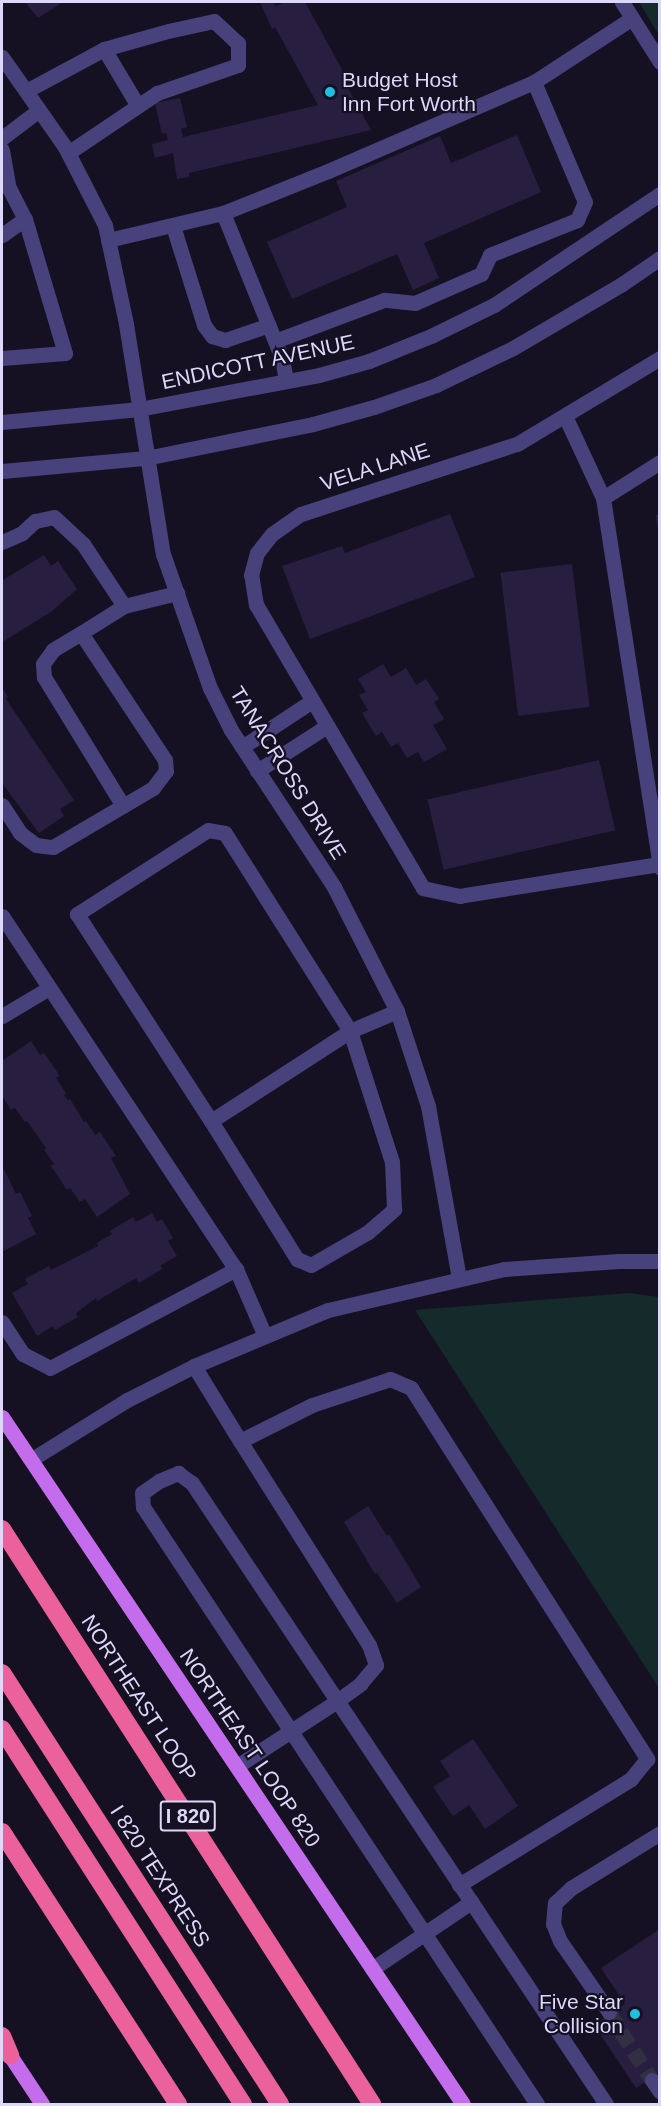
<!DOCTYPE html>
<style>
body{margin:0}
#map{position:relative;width:661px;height:2106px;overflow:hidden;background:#151122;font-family:Helvetica,sans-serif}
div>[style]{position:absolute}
.green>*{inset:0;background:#152a2b}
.building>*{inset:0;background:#281f40;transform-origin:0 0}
.minor-tunnel>*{height:15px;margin-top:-7.5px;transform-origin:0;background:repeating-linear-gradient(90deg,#332f42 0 15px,transparent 0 23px)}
.minor>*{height:15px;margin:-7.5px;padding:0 7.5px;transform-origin:7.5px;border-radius:7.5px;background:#47427b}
.major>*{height:15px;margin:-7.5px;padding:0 7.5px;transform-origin:7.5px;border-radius:7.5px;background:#c36cec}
.highway>*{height:18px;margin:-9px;padding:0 9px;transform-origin:9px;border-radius:9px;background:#eb619b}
.dots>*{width:16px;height:16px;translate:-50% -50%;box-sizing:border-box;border:3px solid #151122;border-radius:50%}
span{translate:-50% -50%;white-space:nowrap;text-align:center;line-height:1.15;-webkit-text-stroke:4.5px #151122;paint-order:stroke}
.shield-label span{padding:2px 4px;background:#151122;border:2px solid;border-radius:4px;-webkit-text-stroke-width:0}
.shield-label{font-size:20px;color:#ddd7fa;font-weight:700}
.poi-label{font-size:21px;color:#ddd7fa}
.left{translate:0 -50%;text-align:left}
.right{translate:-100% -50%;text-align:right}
.street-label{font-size:21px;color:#ddd7fa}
.frame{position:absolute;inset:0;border:3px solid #ddd7fa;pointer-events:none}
</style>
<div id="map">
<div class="green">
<i style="clip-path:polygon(639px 2px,659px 2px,659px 34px,654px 27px)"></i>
<i style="clip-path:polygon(629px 1293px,659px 1297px,659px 1688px,415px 1310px)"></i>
</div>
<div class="building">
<i style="clip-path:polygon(25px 2px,63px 2px,38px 18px)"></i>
<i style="clip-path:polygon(260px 2px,273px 2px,276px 6px,285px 2px,305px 2px,350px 84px,347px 86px,371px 130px,189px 173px,189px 177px,177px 179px,173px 153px,155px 158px,152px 144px,168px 140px,166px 133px,162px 134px,155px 103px,180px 98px,187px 127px,181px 129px,183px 137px,318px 105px,275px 27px,272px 29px)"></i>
<i style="clip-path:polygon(517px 135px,541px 192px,424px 243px,439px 278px,413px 290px,397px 254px,292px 299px,267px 242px,347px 207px,336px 181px,440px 136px,451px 163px)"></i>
<i style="clip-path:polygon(450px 514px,475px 577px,310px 639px,282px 566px,342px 546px,345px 553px)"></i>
<i style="clip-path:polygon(656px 515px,660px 515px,660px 529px,658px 529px)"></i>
<i style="clip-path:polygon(44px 555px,51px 566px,58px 561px,77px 589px,51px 612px,2px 642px,3px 580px)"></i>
<i style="left:572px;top:564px;width:144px;height:72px;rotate:83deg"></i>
<i style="clip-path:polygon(383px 664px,391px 677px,406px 668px,416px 685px,426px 679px,439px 699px,434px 702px,444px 719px,433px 725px,447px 749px,424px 762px,418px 752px,407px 758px,398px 743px,391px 747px,382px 732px,376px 736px,362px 713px,368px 710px,359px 695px,366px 692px,358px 679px)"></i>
<i style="clip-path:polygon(2px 687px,8px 697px,6px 699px,74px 800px,60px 809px,64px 816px,39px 833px,2px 783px)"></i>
<i style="left:599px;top:760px;width:72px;height:176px;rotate:77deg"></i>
<i style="clip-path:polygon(31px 1041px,40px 1055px,44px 1053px,60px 1076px,56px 1078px,66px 1093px,64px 1095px,68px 1100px,70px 1099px,84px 1122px,86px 1121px,95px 1135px,100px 1132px,116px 1156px,111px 1158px,130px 1194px,97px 1217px,85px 1199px,80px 1202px,70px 1188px,67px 1190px,51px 1166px,54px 1164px,44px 1150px,46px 1148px,27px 1121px,25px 1122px,15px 1108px,11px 1110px,2px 1096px,2px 1061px)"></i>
<i style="clip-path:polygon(2px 1165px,16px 1194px,20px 1192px,32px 1216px,28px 1218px,36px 1234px,2px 1252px)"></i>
<i style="clip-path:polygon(152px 1213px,157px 1222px,162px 1219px,173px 1238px,168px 1241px,177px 1256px,161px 1265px,162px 1269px,139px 1283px,136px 1278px,97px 1301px,96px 1298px,76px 1313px,78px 1317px,55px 1330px,53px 1326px,37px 1336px,12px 1293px,28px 1284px,25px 1279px,49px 1266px,51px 1270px,98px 1246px,97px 1243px,112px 1234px,110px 1231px,133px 1217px,136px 1222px)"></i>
<i style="clip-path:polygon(368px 1506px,387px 1536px,389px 1534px,421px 1587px,397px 1603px,377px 1573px,375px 1574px,344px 1522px)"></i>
<i style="clip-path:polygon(473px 1739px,518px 1806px,485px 1829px,469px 1805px,453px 1816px,433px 1787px,450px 1776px,440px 1761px)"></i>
<i style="clip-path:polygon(660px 1929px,660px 2072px,636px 2088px,594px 2025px,625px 2004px,601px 1968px)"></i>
</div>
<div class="minor-tunnel">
<i style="left:609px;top:2012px;width:80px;rotate:57.7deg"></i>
</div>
<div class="minor">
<i style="left:622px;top:2px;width:71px;rotate:57.7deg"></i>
<i style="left:104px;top:49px;width:66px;rotate:59.2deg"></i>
<i style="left:2px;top:57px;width:110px;rotate:55deg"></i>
<i style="left:65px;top:147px;width:88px;rotate:62.9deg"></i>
<i style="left:105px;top:225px;width:101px;rotate:78deg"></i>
<i style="left:126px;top:324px;width:233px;rotate:80.9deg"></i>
<i style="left:163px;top:554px;width:142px;rotate:70.7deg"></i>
<i style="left:210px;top:688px;width:47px;rotate:63.4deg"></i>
<i style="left:231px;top:730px;width:188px;rotate:56.7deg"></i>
<i style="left:334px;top:887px;width:139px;rotate:63.1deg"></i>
<i style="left:397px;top:1011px;width:100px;rotate:71.9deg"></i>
<i style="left:428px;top:1106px;width:175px;rotate:79.8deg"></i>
<i style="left:534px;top:82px;width:117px;rotate:-33.1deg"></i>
<i style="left:26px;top:91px;width:89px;rotate:-28.3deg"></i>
<i style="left:104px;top:49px;width:66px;rotate:-15.7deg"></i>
<i style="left:168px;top:31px;width:47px;rotate:-12.3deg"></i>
<i style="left:214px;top:21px;width:33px;rotate:43deg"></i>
<i style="left:238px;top:43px;width:22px;rotate:90deg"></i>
<i style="left:238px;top:65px;width:86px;rotate:160.9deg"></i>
<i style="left:157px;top:93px;width:107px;rotate:146deg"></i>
<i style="left:2px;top:138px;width:46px;rotate:-37.1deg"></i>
<i style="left:2px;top:150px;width:39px;rotate:80deg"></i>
<i style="left:9px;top:188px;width:35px;rotate:63deg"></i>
<i style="left:25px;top:219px;width:140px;rotate:73.4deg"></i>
<i style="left:65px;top:353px;width:63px;rotate:175.5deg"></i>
<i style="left:223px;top:213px;width:157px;rotate:67.9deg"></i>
<i style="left:282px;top:358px;width:23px;rotate:80deg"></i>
<i style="left:173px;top:226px;width:104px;rotate:72.6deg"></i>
<i style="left:204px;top:325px;width:14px;rotate:54deg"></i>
<i style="left:212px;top:336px;width:14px;rotate:17deg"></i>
<i style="left:225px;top:340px;width:46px;rotate:-18.8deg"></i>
<i style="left:2px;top:235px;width:28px;rotate:-35deg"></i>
<i style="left:108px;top:240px;width:118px;rotate:-13.2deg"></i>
<i style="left:223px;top:213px;width:113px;rotate:-21.8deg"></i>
<i style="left:328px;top:171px;width:224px;rotate:-23.4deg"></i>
<i style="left:534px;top:82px;width:130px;rotate:67deg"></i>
<i style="left:585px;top:202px;width:20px;rotate:114deg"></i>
<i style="left:577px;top:220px;width:94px;rotate:158.1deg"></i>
<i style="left:490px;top:255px;width:21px;rotate:115deg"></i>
<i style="left:481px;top:274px;width:72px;rotate:156.3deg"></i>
<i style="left:415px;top:303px;width:31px;rotate:-174deg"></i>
<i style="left:384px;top:300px;width:116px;rotate:159.4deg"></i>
<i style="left:565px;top:416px;width:90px;rotate:65.1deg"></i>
<i style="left:603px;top:498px;width:374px;rotate:81.2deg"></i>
<i style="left:2px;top:422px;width:138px;rotate:-5.4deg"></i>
<i style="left:139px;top:409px;width:183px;rotate:-10.7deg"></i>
<i style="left:319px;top:375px;width:52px;rotate:-15.6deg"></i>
<i style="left:369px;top:361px;width:67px;rotate:-22deg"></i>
<i style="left:431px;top:336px;width:70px;rotate:-26.2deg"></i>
<i style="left:494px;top:305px;width:200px;rotate:-33.8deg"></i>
<i style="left:2px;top:471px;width:145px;rotate:-5.2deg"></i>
<i style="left:146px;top:458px;width:170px;rotate:-11.5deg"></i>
<i style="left:313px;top:424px;width:63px;rotate:-15.6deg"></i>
<i style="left:374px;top:407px;width:66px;rotate:-19.5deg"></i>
<i style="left:436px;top:385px;width:85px;rotate:-25.7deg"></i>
<i style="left:513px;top:348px;width:126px;rotate:-30.4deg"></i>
<i style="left:622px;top:284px;width:46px;rotate:-34.4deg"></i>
<i style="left:603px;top:498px;width:67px;rotate:-32.3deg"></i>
<i style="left:2px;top:542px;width:22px;rotate:-24deg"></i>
<i style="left:22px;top:533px;width:18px;rotate:-43deg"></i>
<i style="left:35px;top:521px;width:19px;rotate:-12deg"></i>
<i style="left:54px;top:517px;width:40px;rotate:43deg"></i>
<i style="left:83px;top:544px;width:74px;rotate:56.5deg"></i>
<i style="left:81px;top:633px;width:33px;rotate:149deg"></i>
<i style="left:53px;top:650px;width:17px;rotate:126deg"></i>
<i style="left:43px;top:664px;width:13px;rotate:86deg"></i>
<i style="left:44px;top:677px;width:151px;rotate:58.5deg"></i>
<i style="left:242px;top:747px;width:84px;rotate:-33.3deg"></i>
<i style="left:257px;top:771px;width:83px;rotate:-32.7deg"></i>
<i style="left:2px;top:805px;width:33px;rotate:57deg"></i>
<i style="left:20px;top:833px;width:20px;rotate:37deg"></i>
<i style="left:36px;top:845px;width:17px;rotate:7deg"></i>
<i style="left:53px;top:847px;width:116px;rotate:-30.5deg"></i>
<i style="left:153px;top:788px;width:21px;rotate:-53deg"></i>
<i style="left:166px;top:771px;width:11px;rotate:-95deg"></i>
<i style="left:165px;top:760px;width:152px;rotate:-123.5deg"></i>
<i style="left:81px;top:633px;width:51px;rotate:-32.1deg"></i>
<i style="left:124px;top:606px;width:55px;rotate:-13.8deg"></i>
<i style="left:659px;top:864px;width:202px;rotate:170.9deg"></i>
<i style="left:460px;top:896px;width:38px;rotate:-168deg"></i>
<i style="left:423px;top:888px;width:329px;rotate:-120.5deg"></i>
<i style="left:256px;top:605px;width:30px;rotate:-99deg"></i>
<i style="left:251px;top:575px;width:23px;rotate:-75deg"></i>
<i style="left:257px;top:553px;width:24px;rotate:-52deg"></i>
<i style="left:272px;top:534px;width:35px;rotate:-35deg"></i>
<i style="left:301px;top:514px;width:227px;rotate:-18deg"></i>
<i style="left:517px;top:444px;width:167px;rotate:-31deg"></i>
<i style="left:2px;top:916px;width:424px;rotate:56.5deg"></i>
<i style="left:2px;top:1016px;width:55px;rotate:-30.8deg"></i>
<i style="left:211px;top:1121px;width:163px;rotate:58.1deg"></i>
<i style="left:297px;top:1259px;width:15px;rotate:23deg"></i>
<i style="left:311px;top:1265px;width:66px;rotate:-30.1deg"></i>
<i style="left:368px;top:1232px;width:35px;rotate:-41deg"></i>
<i style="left:394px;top:1209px;width:47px;rotate:-92.4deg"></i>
<i style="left:392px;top:1162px;width:138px;rotate:-107.8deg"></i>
<i style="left:350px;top:1031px;width:234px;rotate:-122.3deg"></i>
<i style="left:225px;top:833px;width:17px;rotate:-170deg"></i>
<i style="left:208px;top:830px;width:156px;rotate:147.3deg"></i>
<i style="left:77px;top:914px;width:247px;rotate:57.1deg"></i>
<i style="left:211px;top:1121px;width:166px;rotate:-32.9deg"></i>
<i style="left:350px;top:1031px;width:51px;rotate:-23.1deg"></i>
<i style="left:2px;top:1322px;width:38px;rotate:57deg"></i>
<i style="left:23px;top:1354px;width:30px;rotate:27deg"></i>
<i style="left:50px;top:1368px;width:211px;rotate:-28deg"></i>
<i style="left:236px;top:1269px;width:73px;rotate:66.6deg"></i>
<i style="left:194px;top:1366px;width:88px;rotate:58.5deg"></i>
<i style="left:240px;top:1441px;width:80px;rotate:-26.6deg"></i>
<i style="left:312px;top:1405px;width:82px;rotate:-18.4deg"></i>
<i style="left:390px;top:1379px;width:23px;rotate:23deg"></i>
<i style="left:411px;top:1388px;width:440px;rotate:57.5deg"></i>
<i style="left:647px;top:1759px;width:26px;rotate:129deg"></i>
<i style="left:631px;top:1779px;width:202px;rotate:148.4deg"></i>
<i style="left:32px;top:1459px;width:112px;rotate:-31.8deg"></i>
<i style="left:127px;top:1400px;width:75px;rotate:-26.9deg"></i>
<i style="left:194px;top:1366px;width:145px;rotate:-22.7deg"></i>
<i style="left:328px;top:1310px;width:181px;rotate:-13.1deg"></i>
<i style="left:504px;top:1269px;width:115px;rotate:-4deg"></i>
<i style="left:619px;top:1261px;width:41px"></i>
<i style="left:237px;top:1766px;width:119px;rotate:-33deg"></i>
<i style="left:337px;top:1701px;width:29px;rotate:-36deg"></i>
<i style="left:360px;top:1684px;width:25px;rotate:-50deg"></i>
<i style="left:376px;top:1665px;width:21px;rotate:-109deg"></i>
<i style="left:369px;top:1645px;width:241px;rotate:-122.3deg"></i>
<i style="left:372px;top:1969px;width:120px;rotate:-34.1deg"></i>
<i style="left:609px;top:2012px;width:86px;rotate:-124.6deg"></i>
<i style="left:560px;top:1941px;width:18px;rotate:-112deg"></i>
<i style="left:553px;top:1924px;width:21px;rotate:-85deg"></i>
<i style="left:555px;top:1903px;width:22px;rotate:-43deg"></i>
<i style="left:571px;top:1888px;width:105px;rotate:-31.7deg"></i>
<i style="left:652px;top:2080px;width:14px;rotate:56deg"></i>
<i style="left:537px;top:2104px;width:715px;rotate:-123.42deg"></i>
<i style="left:143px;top:1507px;width:14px;rotate:-94deg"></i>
<i style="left:142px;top:1493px;width:21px;rotate:-35deg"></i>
<i style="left:159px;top:1481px;width:21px;rotate:-23deg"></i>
<i style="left:178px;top:1473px;width:17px;rotate:36deg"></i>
<i style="left:192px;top:1483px;width:746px;rotate:56.31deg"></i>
</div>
<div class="major">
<i style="left:2px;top:1417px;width:827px;rotate:56.14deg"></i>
<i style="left:3px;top:2045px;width:71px;rotate:56.5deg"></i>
</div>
<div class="highway">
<i style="left:2px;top:1529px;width:684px;rotate:57.24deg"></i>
<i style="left:2px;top:1673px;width:513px;rotate:57.18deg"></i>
<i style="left:2px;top:1729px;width:446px;rotate:57.3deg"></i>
<i style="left:2px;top:1832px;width:324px;rotate:57.1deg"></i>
<i style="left:2px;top:2036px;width:21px;rotate:67deg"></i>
</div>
<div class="dots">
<i style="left:330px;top:92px;background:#1dc1e0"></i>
<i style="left:635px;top:2014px;background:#1dc1e0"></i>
</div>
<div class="shield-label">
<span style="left:188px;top:1816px">I 820</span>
</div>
<div class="poi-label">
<span class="left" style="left:342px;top:92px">Budget Host<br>Inn Fort Worth</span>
<span class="right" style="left:623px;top:2014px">Five Star<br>Collision</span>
</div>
<div class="street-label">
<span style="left:258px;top:362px;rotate:-12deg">ENDICOTT AVENUE</span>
<span style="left:375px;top:467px;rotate:-18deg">VELA LANE</span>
<span style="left:288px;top:773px;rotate:58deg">TANACROSS DRIVE</span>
<span style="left:139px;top:1698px;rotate:57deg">NORTHEAST LOOP</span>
<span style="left:250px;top:1748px;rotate:56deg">NORTHEAST LOOP 820</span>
<span style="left:160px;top:1876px;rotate:57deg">I 820 TEXPRESS</span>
</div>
<div class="frame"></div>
</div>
